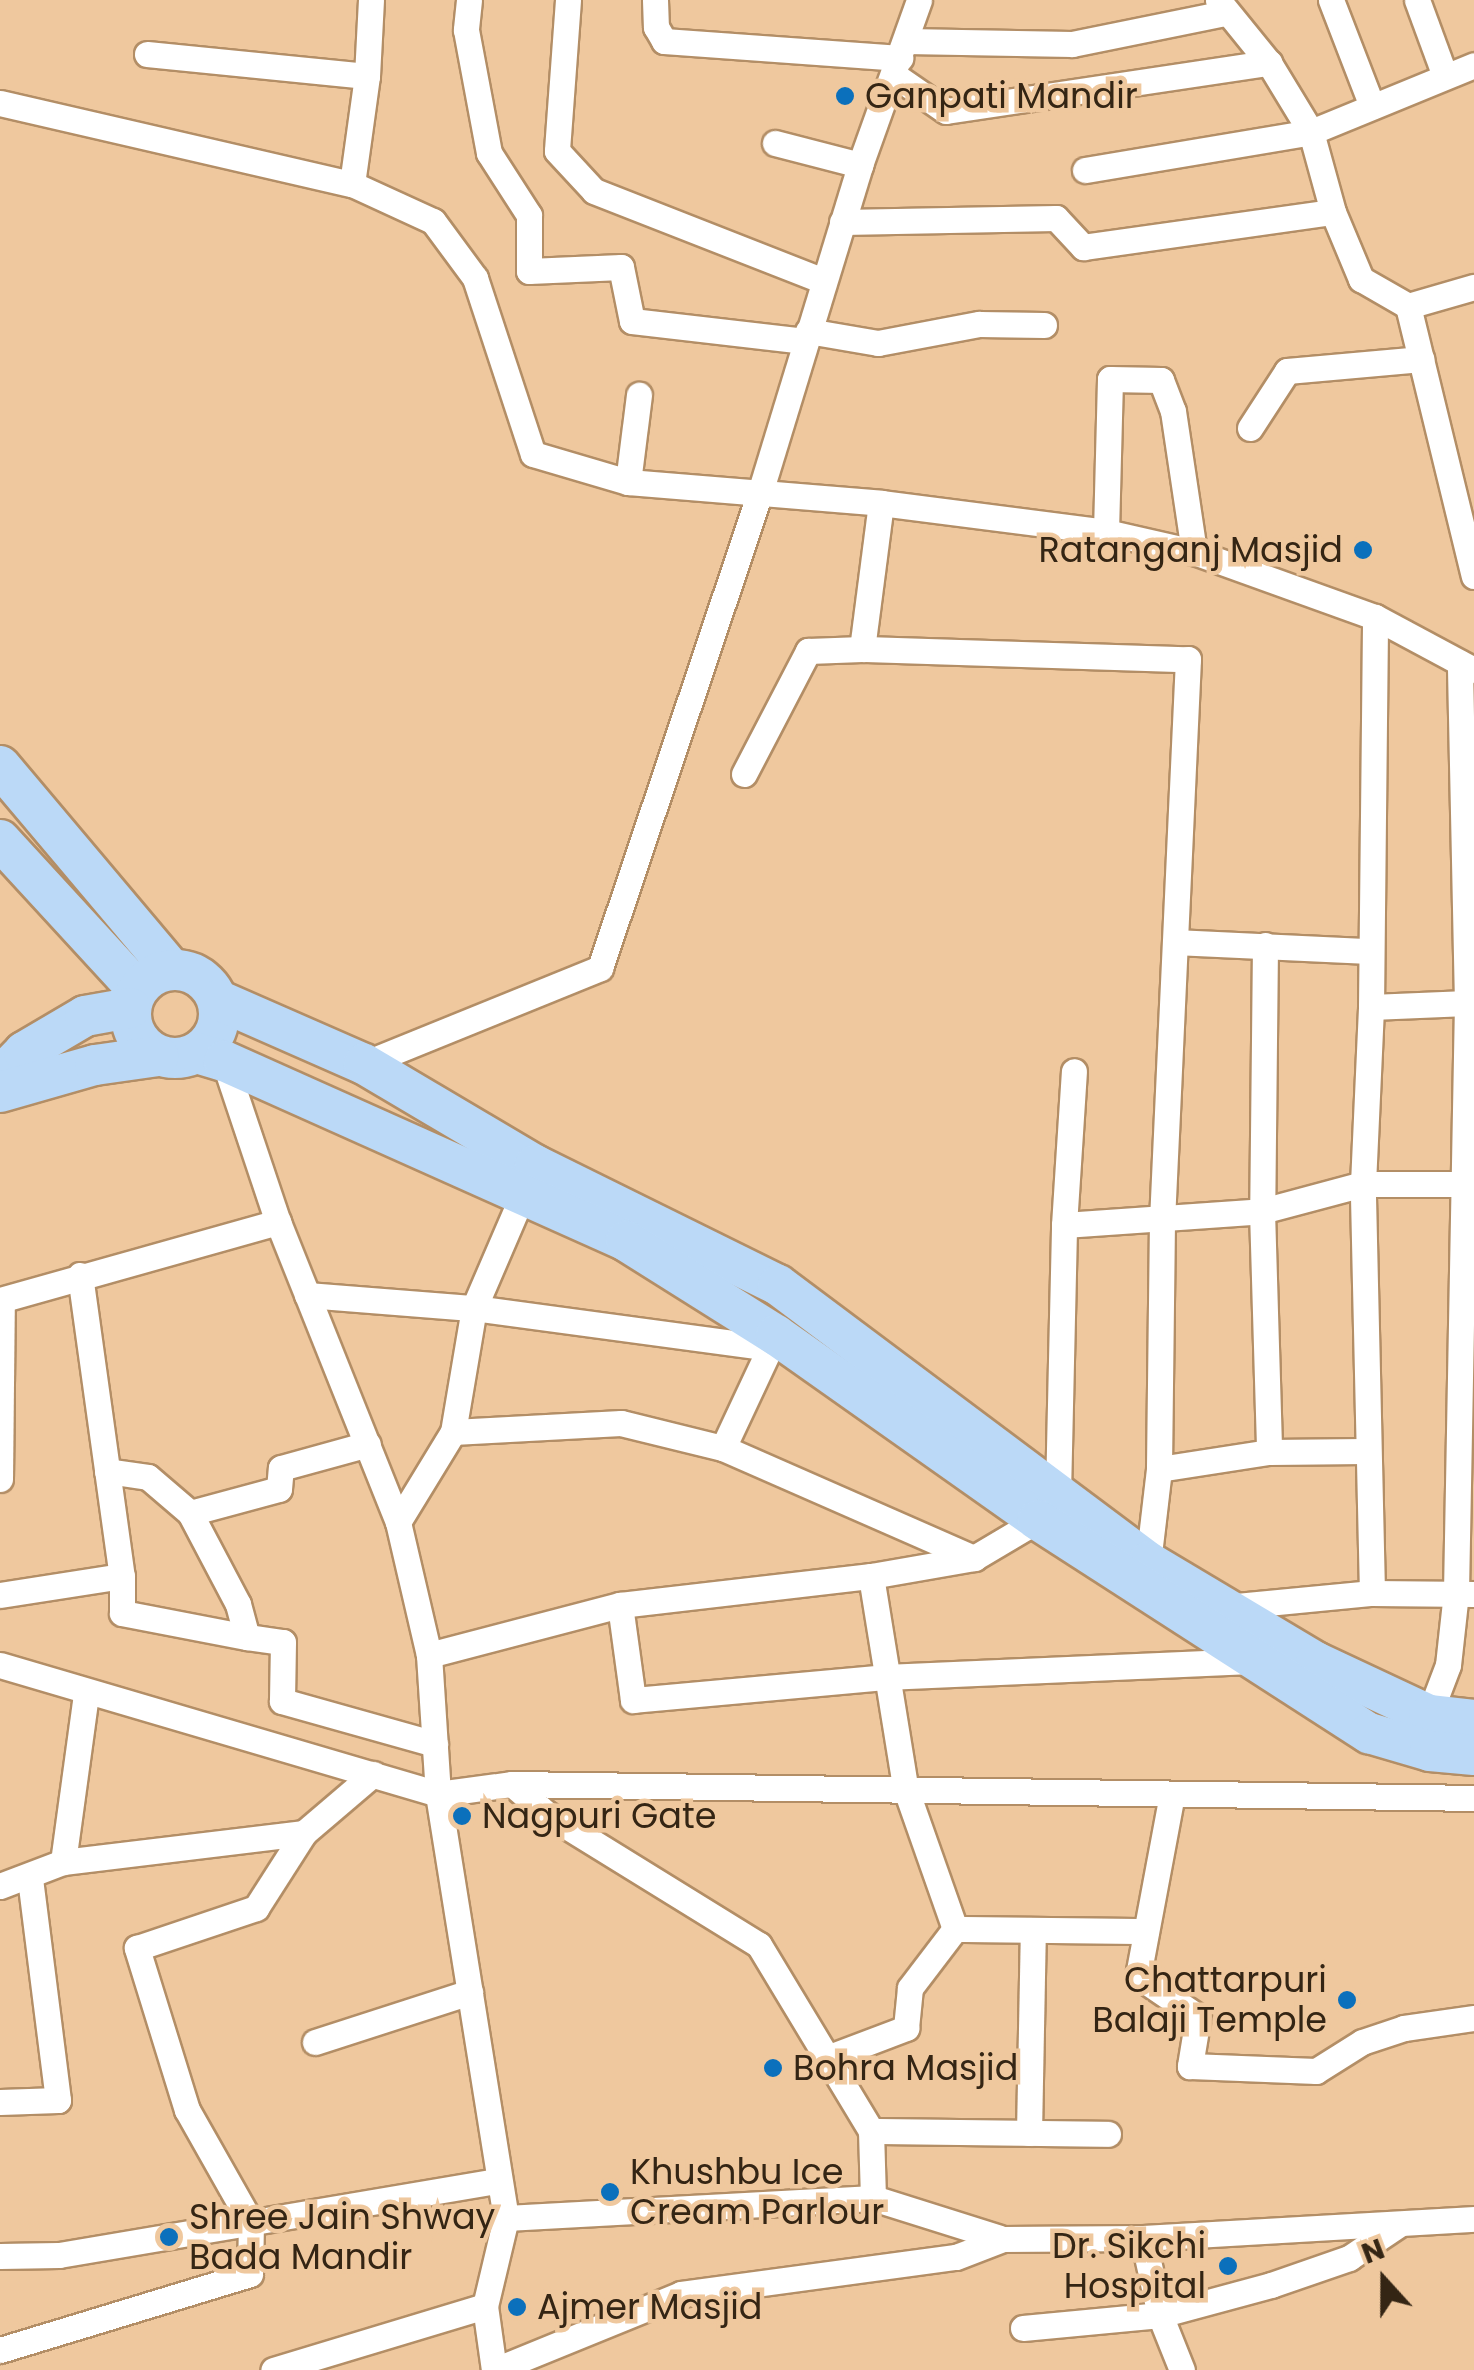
<!DOCTYPE html>
<style>
body{margin:0}
#map{position:relative;width:1474px;height:2370px;overflow:hidden;background:#efc89e;font-family:Poppins,sans-serif}
div>[style]{position:absolute}
.roads{filter:drop-shadow(2px 0 #b38e66) drop-shadow(-2px 0 #b38e66) drop-shadow(0 2px #b38e66) drop-shadow(0 -2px #b38e66)}
.minor>*{height:25px;margin:-12.5px;padding:0 12.5px;transform-origin:12.5px;border-radius:12.5px;background:#fff}
.primary>*{height:40px;margin:-20px;padding:0 20px;transform-origin:20px;border-radius:20px;background:#bbd9f7}
.primary>.ring{margin:-20px;padding:0;box-sizing:content-box;background:none;border:40px solid #bbd9f7;border-radius:50%}
.dots>*{width:28px;height:28px;translate:-50% -50%;box-sizing:border-box;border:5px solid #efc89e;border-radius:50%}
span{translate:-50% -50%;white-space:nowrap;text-align:center;line-height:1.15;-webkit-text-stroke:9px #efc89e;paint-order:stroke}
.poi-label{font-size:35px;color:#342514}
.left{translate:0 -50%;text-align:left}
.right{translate:-100% -50%;text-align:right}
.north{position:absolute;left:1334px;top:2230px;width:100px;height:100px;-webkit-text-stroke:8px #efc89e;paint-order:stroke;rotate:339deg;font-size:28px;font-weight:700;line-height:40px;text-align:center;color:#342514}
.north::after{content:'';display:block;margin:auto;width:35px;height:45px;background:#342514;clip-path:polygon(50% 0,100% 100%,50% 72%,0 100%)}
</style>
<div id="map">
<div class="roads">
<div class="minor">
<i style="left:469px;top:0;width:30px;rotate:96deg"></i>
<i style="left:466px;top:30px;width:125px;rotate:79.4deg"></i>
<i style="left:489px;top:153px;width:74px;rotate:57.2deg"></i>
<i style="left:529px;top:215px;width:56px;rotate:90deg"></i>
<i style="left:529px;top:271px;width:92px;rotate:-2.5deg"></i>
<i style="left:621px;top:267px;width:55px;rotate:78.5deg"></i>
<i style="left:632px;top:321px;width:174px;rotate:6.6deg"></i>
<i style="left:568px;top:0;width:151px;rotate:94.2deg"></i>
<i style="left:557px;top:151px;width:54px;rotate:47.2deg"></i>
<i style="left:594px;top:191px;width:247px;rotate:21.4deg"></i>
<i style="left:655px;top:0;width:27px;rotate:88deg"></i>
<i style="left:656px;top:27px;width:16px;rotate:60deg"></i>
<i style="left:664px;top:41px;width:237px;rotate:4.1deg"></i>
<i style="left:1218px;top:0;width:81px;rotate:51deg"></i>
<i style="left:1269px;top:63px;width:81px;rotate:58.7deg"></i>
<i style="left:1311px;top:132px;width:83px;rotate:74.6deg"></i>
<i style="left:1333px;top:212px;width:73px;rotate:67.3deg"></i>
<i style="left:1361px;top:279px;width:54px;rotate:29.9deg"></i>
<i style="left:1408px;top:306px;width:278px;rotate:76.3deg"></i>
<i style="left:1331px;top:0;width:114px;rotate:68.9deg"></i>
<i style="left:1417px;top:0;width:81px;rotate:69.8deg"></i>
<i style="left:906px;top:41px;width:166px;rotate:1deg"></i>
<i style="left:1072px;top:44px;width:156px;rotate:-11.5deg"></i>
<i style="left:147px;top:54px;width:221px;rotate:5.7deg"></i>
<i style="left:894px;top:75px;width:63px;rotate:34.7deg"></i>
<i style="left:946px;top:111px;width:327px;rotate:-8.5deg"></i>
<i style="left:0;top:103px;width:361px;rotate:13deg"></i>
<i style="left:352px;top:184px;width:89px;rotate:24.6deg"></i>
<i style="left:433px;top:221px;width:71px;rotate:53.6deg"></i>
<i style="left:475px;top:278px;width:185px;rotate:71.8deg"></i>
<i style="left:533px;top:454px;width:99px;rotate:16.4deg"></i>
<i style="left:628px;top:482px;width:254px;rotate:4.7deg"></i>
<i style="left:881px;top:503px;width:227px;rotate:7.3deg"></i>
<i style="left:1106px;top:532px;width:90px;rotate:12.8deg"></i>
<i style="left:1194px;top:552px;width:192px;rotate:19.8deg"></i>
<i style="left:1375px;top:617px;width:112px;rotate:28.2deg"></i>
<i style="left:775px;top:143px;width:88px;rotate:14.5deg"></i>
<i style="left:1085px;top:170px;width:229px;rotate:-9.5deg"></i>
<i style="left:1311px;top:132px;width:176px;rotate:-22.3deg"></i>
<i style="left:352px;top:184px;width:109px;rotate:-82.1deg"></i>
<i style="left:367px;top:76px;width:76px;rotate:-87deg"></i>
<i style="left:842px;top:222px;width:214px;rotate:-1.1deg"></i>
<i style="left:1056px;top:218px;width:40px;rotate:47deg"></i>
<i style="left:1083px;top:247px;width:252px;rotate:-8deg"></i>
<i style="left:1408px;top:306px;width:69px;rotate:-16.1deg"></i>
<i style="left:808px;top:331px;width:71px;rotate:9.7deg"></i>
<i style="left:878px;top:343px;width:103px;rotate:-10.7deg"></i>
<i style="left:979px;top:324px;width:65px;rotate:0.9deg"></i>
<i style="left:1250px;top:428px;width:68px;rotate:-57deg"></i>
<i style="left:1287px;top:371px;width:135px;rotate:-5.1deg"></i>
<i style="left:628px;top:482px;width:88px;rotate:-82.8deg"></i>
<i style="left:1106px;top:532px;width:153px;rotate:-88.5deg"></i>
<i style="left:1110px;top:379px;width:51px;rotate:1.1deg"></i>
<i style="left:1161px;top:380px;width:33px;rotate:69deg"></i>
<i style="left:1173px;top:411px;width:143px;rotate:81.5deg"></i>
<i style="left:862px;top:649px;width:326px;rotate:1.8deg"></i>
<i style="left:1188px;top:659px;width:563px;rotate:92.65deg"></i>
<i style="left:1162px;top:1221px;width:248px;rotate:90.7deg"></i>
<i style="left:1159px;top:1469px;width:94px;rotate:96.7deg"></i>
<i style="left:744px;top:774px;width:139px;rotate:-62.5deg"></i>
<i style="left:808px;top:651px;width:54px;rotate:-2.1deg"></i>
<i style="left:862px;top:649px;width:147px;rotate:-82.6deg"></i>
<i style="left:1176px;top:942px;width:192px;rotate:2.7deg"></i>
<i style="left:1265px;top:945px;width:266px;rotate:90.6deg"></i>
<i style="left:1262px;top:1211px;width:241px;rotate:88.3deg"></i>
<i style="left:1371px;top:1007px;width:96px;rotate:-2.4deg"></i>
<i style="left:1467px;top:1003px;width:9px;rotate:-36deg"></i>
<i style="left:224px;top:1061px;width:170px;rotate:71.5deg"></i>
<i style="left:278px;top:1222px;width:323px;rotate:68.2deg"></i>
<i style="left:398px;top:1522px;width:137px;rotate:76.9deg"></i>
<i style="left:429px;top:1655px;width:139px;rotate:86.3deg"></i>
<i style="left:438px;top:1794px;width:429px;rotate:80.9deg"></i>
<i style="left:506px;top:2218px;width:90px;rotate:103.4deg"></i>
<i style="left:485px;top:2306px;width:221px;rotate:163.2deg"></i>
<i style="left:364px;top:1064px;width:255px;rotate:-22.1deg"></i>
<i style="left:600px;top:968px;width:498px;rotate:-71.4deg"></i>
<i style="left:759px;top:496px;width:346px;rotate:-73deg"></i>
<i style="left:860px;top:165px;width:175px;rotate:-70.3deg"></i>
<i style="left:1064px;top:1225px;width:198px;rotate:-4deg"></i>
<i style="left:1262px;top:1211px;width:105px;rotate:-15deg"></i>
<i style="left:1363px;top:1184px;width:102px"></i>
<i style="left:80px;top:1275px;width:304px;rotate:82.1deg"></i>
<i style="left:122px;top:1576px;width:37px;rotate:90deg"></i>
<i style="left:122px;top:1613px;width:127px;rotate:10.9deg"></i>
<i style="left:307px;top:1295px;width:168px;rotate:4.5deg"></i>
<i style="left:474px;top:1308px;width:300px;rotate:7.7deg"></i>
<i style="left:0;top:1300px;width:289px;rotate:-15.7deg"></i>
<i style="left:453px;top:1432px;width:168px;rotate:-3.1deg"></i>
<i style="left:621px;top:1423px;width:105px;rotate:13.8deg"></i>
<i style="left:723px;top:1448px;width:274px;rotate:23.7deg"></i>
<i style="left:723px;top:1448px;width:125px;rotate:-64.9deg"></i>
<i style="left:1159px;top:1469px;width:111px;rotate:-8.8deg"></i>
<i style="left:1269px;top:1452px;width:96px;rotate:-0.6deg"></i>
<i style="left:107px;top:1471px;width:41px;rotate:8.3deg"></i>
<i style="left:148px;top:1477px;width:55px;rotate:40.6deg"></i>
<i style="left:190px;top:1513px;width:103px;rotate:62.2deg"></i>
<i style="left:238px;top:1604px;width:34px;rotate:75deg"></i>
<i style="left:247px;top:1637px;width:36px;rotate:8deg"></i>
<i style="left:283px;top:1642px;width:59px;rotate:91deg"></i>
<i style="left:282px;top:1701px;width:159px;rotate:15.7deg"></i>
<i style="left:0;top:1479px;width:179px;rotate:-89.4deg"></i>
<i style="left:190px;top:1513px;width:92px;rotate:-15.1deg"></i>
<i style="left:279px;top:1489px;width:21px;rotate:-85deg"></i>
<i style="left:281px;top:1468px;width:90px;rotate:-15.4deg"></i>
<i style="left:398px;top:1522px;width:105px;rotate:-58.6deg"></i>
<i style="left:453px;top:1432px;width:126px;rotate:-80.4deg"></i>
<i style="left:474px;top:1308px;width:134px;rotate:-66.7deg"></i>
<i style="left:871px;top:1576px;width:214px;rotate:80.8deg"></i>
<i style="left:905px;top:1787px;width:151px;rotate:70.6deg"></i>
<i style="left:955px;top:1929px;width:191px;rotate:0.6deg"></i>
<i style="left:1372px;top:1593px;width:409px;rotate:-91.3deg"></i>
<i style="left:1363px;top:1184px;width:177px;rotate:-87.4deg"></i>
<i style="left:1371px;top:1007px;width:390px;rotate:-89.4deg"></i>
<i style="left:0;top:1595px;width:123px;rotate:-8.9deg"></i>
<i style="left:620px;top:1605px;width:96px;rotate:82.2deg"></i>
<i style="left:633px;top:1700px;width:254px;rotate:-5.2deg"></i>
<i style="left:886px;top:1677px;width:370px;rotate:-2.5deg"></i>
<i style="left:1226px;top:1607px;width:147px;rotate:-5.5deg"></i>
<i style="left:1372px;top:1593px;width:102px;rotate:0.6deg"></i>
<i style="left:429px;top:1655px;width:197px;rotate:-14.7deg"></i>
<i style="left:620px;top:1605px;width:253px;rotate:-6.6deg"></i>
<i style="left:871px;top:1576px;width:105px;rotate:-9.9deg"></i>
<i style="left:974px;top:1558px;width:74px;rotate:-30.7deg"></i>
<i style="left:1038px;top:1520px;width:34px;rotate:-53deg"></i>
<i style="left:1058px;top:1493px;width:268px;rotate:-88.7deg"></i>
<i style="left:1064px;top:1225px;width:154px;rotate:-86.3deg"></i>
<i style="left:0;top:1665px;width:457px;rotate:16.4deg"></i>
<i style="left:438px;top:1794px;width:75px;rotate:-7.7deg"></i>
<i style="left:512px;top:1784px;width:962px;rotate:0.83deg"></i>
<i style="left:1429px;top:1715px;width:53px;rotate:-69.2deg"></i>
<i style="left:1448px;top:1665px;width:73px;rotate:-83.7deg"></i>
<i style="left:1456px;top:1592px;width:589px;rotate:-88.93deg"></i>
<i style="left:1467px;top:1003px;width:340px;rotate:-91.2deg"></i>
<i style="left:512px;top:1784px;width:46px;rotate:40.6deg"></i>
<i style="left:547px;top:1814px;width:249px;rotate:31.7deg"></i>
<i style="left:759px;top:1945px;width:217px;rotate:58.9deg"></i>
<i style="left:871px;top:2131px;width:67px;rotate:88.3deg"></i>
<i style="left:1172px;top:1794px;width:185px;rotate:100.6deg"></i>
<i style="left:1138px;top:1976px;width:73px;rotate:34.3deg"></i>
<i style="left:1198px;top:2017px;width:50px;rotate:99.3deg"></i>
<i style="left:1190px;top:2066px;width:126px;rotate:2.3deg"></i>
<i style="left:1316px;top:2071px;width:54px;rotate:-32.2deg"></i>
<i style="left:1362px;top:2042px;width:44px;rotate:-18.4deg"></i>
<i style="left:1404px;top:2028px;width:71px;rotate:-8.1deg"></i>
<i style="left:63px;top:1862px;width:171px;rotate:-82.2deg"></i>
<i style="left:0;top:1886px;width:67px;rotate:-20.9deg"></i>
<i style="left:63px;top:1862px;width:243px;rotate:-6.9deg"></i>
<i style="left:304px;top:1833px;width:91px;rotate:-40.5deg"></i>
<i style="left:315px;top:2042px;width:163px;rotate:-17.9deg"></i>
<i style="left:827px;top:2058px;width:85px;rotate:-20.8deg"></i>
<i style="left:906px;top:2028px;width:40px;rotate:-84.3deg"></i>
<i style="left:910px;top:1988px;width:74px;rotate:-52.7deg"></i>
<i style="left:0;top:2102px;width:58px;rotate:-2deg"></i>
<i style="left:58px;top:2100px;width:224px;rotate:-97.2deg"></i>
<i style="left:871px;top:2131px;width:237px;rotate:0.7deg"></i>
<i style="left:1029px;top:2133px;width:203px;rotate:-88.9deg"></i>
<i style="left:506px;top:2218px;width:368px;rotate:-3.1deg"></i>
<i style="left:873px;top:2198px;width:136px;rotate:17.5deg"></i>
<i style="left:1003px;top:2239px;width:140px;rotate:-0.4deg"></i>
<i style="left:1143px;top:2238px;width:332px;rotate:-3.3deg"></i>
<i style="left:1143px;top:2238px;width:79px;rotate:77.6deg"></i>
<i style="left:1160px;top:2315px;width:59px;rotate:68.2deg"></i>
<i style="left:0;top:2256px;width:59px;rotate:-1deg"></i>
<i style="left:59px;top:2255px;width:445px;rotate:-9.6deg"></i>
<i style="left:485px;top:2306px;width:65px;rotate:82deg"></i>
<i style="left:1023px;top:2328px;width:138px;rotate:-5.4deg"></i>
<i style="left:1160px;top:2315px;width:115px;rotate:-15.1deg"></i>
<i style="left:1271px;top:2285px;width:83px;rotate:-19.1deg"></i>
<i style="left:1349px;top:2258px;width:59px;rotate:-34deg"></i>
<i style="left:0;top:2350px;width:261px;rotate:-16.9deg"></i>
<i style="left:250px;top:2274px;width:51px;rotate:-88.9deg"></i>
<i style="left:251px;top:2223px;width:130px;rotate:-119.5deg"></i>
<i style="left:187px;top:2110px;width:170px;rotate:-107.2deg"></i>
<i style="left:137px;top:1948px;width:126px;rotate:-18.6deg"></i>
<i style="left:256px;top:1908px;width:89px;rotate:-57.4deg"></i>
<i style="left:495px;top:2370px;width:201px;rotate:-22.2deg"></i>
<i style="left:681px;top:2294px;width:277px;rotate:-7.7deg"></i>
<i style="left:956px;top:2257px;width:50px;rotate:-21deg"></i>
</div>
<div class="primary">
<i style="left:0;top:766px;width:265px;rotate:49.9deg"></i>
<i style="left:0;top:840px;width:202px;rotate:47.4deg"></i>
<i class="ring" style="left:131px;top:970px;width:48px;height:48px"></i>
<i style="left:218px;top:1000px;width:159px;rotate:23.7deg"></i>
<i style="left:364px;top:1064px;width:199px;rotate:30.6deg"></i>
<i style="left:535px;top:1165px;width:271px;rotate:26.3deg"></i>
<i style="left:778px;top:1285px;width:462px;rotate:36.8deg"></i>
<i style="left:1148px;top:1562px;width:196px;rotate:30.8deg"></i>
<i style="left:1316px;top:1662px;width:125px;rotate:25.1deg"></i>
<i style="left:1429px;top:1715px;width:45px;rotate:6.3deg"></i>
<i style="left:197px;top:1053px;width:28px;rotate:17deg"></i>
<i style="left:224px;top:1061px;width:440px;rotate:24.1deg"></i>
<i style="left:626px;top:1241px;width:177px;rotate:32.1deg"></i>
<i style="left:776px;top:1335px;width:321px;rotate:35.2deg"></i>
<i style="left:1038px;top:1520px;width:394px;rotate:32.8deg"></i>
<i style="left:1369px;top:1733px;width:64px;rotate:16.4deg"></i>
<i style="left:1430px;top:1751px;width:44px;rotate:5.2deg"></i>
<i style="left:0;top:1077px;width:35px;rotate:-46deg"></i>
<i style="left:24px;top:1052px;width:71px;rotate:-30.5deg"></i>
<i style="left:85px;top:1016px;width:46px;rotate:-10.1deg"></i>
<i style="left:0;top:1092px;width:99px;rotate:-15.9deg"></i>
<i style="left:95px;top:1065px;width:64px;rotate:-8.1deg"></i>
</div>
</div>
<div class="dots">
<i style="left:845px;top:96px;background:#0b70bc"></i>
<i style="left:1363px;top:550px;background:#0b70bc"></i>
<i style="left:462px;top:1816px;background:#0b70bc"></i>
<i style="left:1347px;top:2000px;background:#0b70bc"></i>
<i style="left:773px;top:2068px;background:#0b70bc"></i>
<i style="left:610px;top:2192px;background:#0b70bc"></i>
<i style="left:169px;top:2237px;background:#0b70bc"></i>
<i style="left:1228px;top:2266px;background:#0b70bc"></i>
<i style="left:517px;top:2307px;background:#0b70bc"></i>
</div>
<div class="poi-label">
<span class="left" style="left:865px;top:96px">Ganpati Mandir</span>
<span class="right" style="left:1343px;top:550px">Ratanganj Masjid</span>
<span class="left" style="left:482px;top:1816px">Nagpuri Gate</span>
<span class="right" style="left:1327px;top:2000px">Chattarpuri<br>Balaji Temple</span>
<span class="left" style="left:793px;top:2068px">Bohra Masjid</span>
<span class="left" style="left:630px;top:2192px">Khushbu Ice<br>Cream Parlour</span>
<span class="left" style="left:189px;top:2237px">Shree Jain Shway<br>Bada Mandir</span>
<span class="right" style="left:1206px;top:2266px">Dr. Sikchi<br>Hospital</span>
<span class="left" style="left:537px;top:2307px">Ajmer Masjid</span>
</div>
<div class="north">N</div>
</div>
